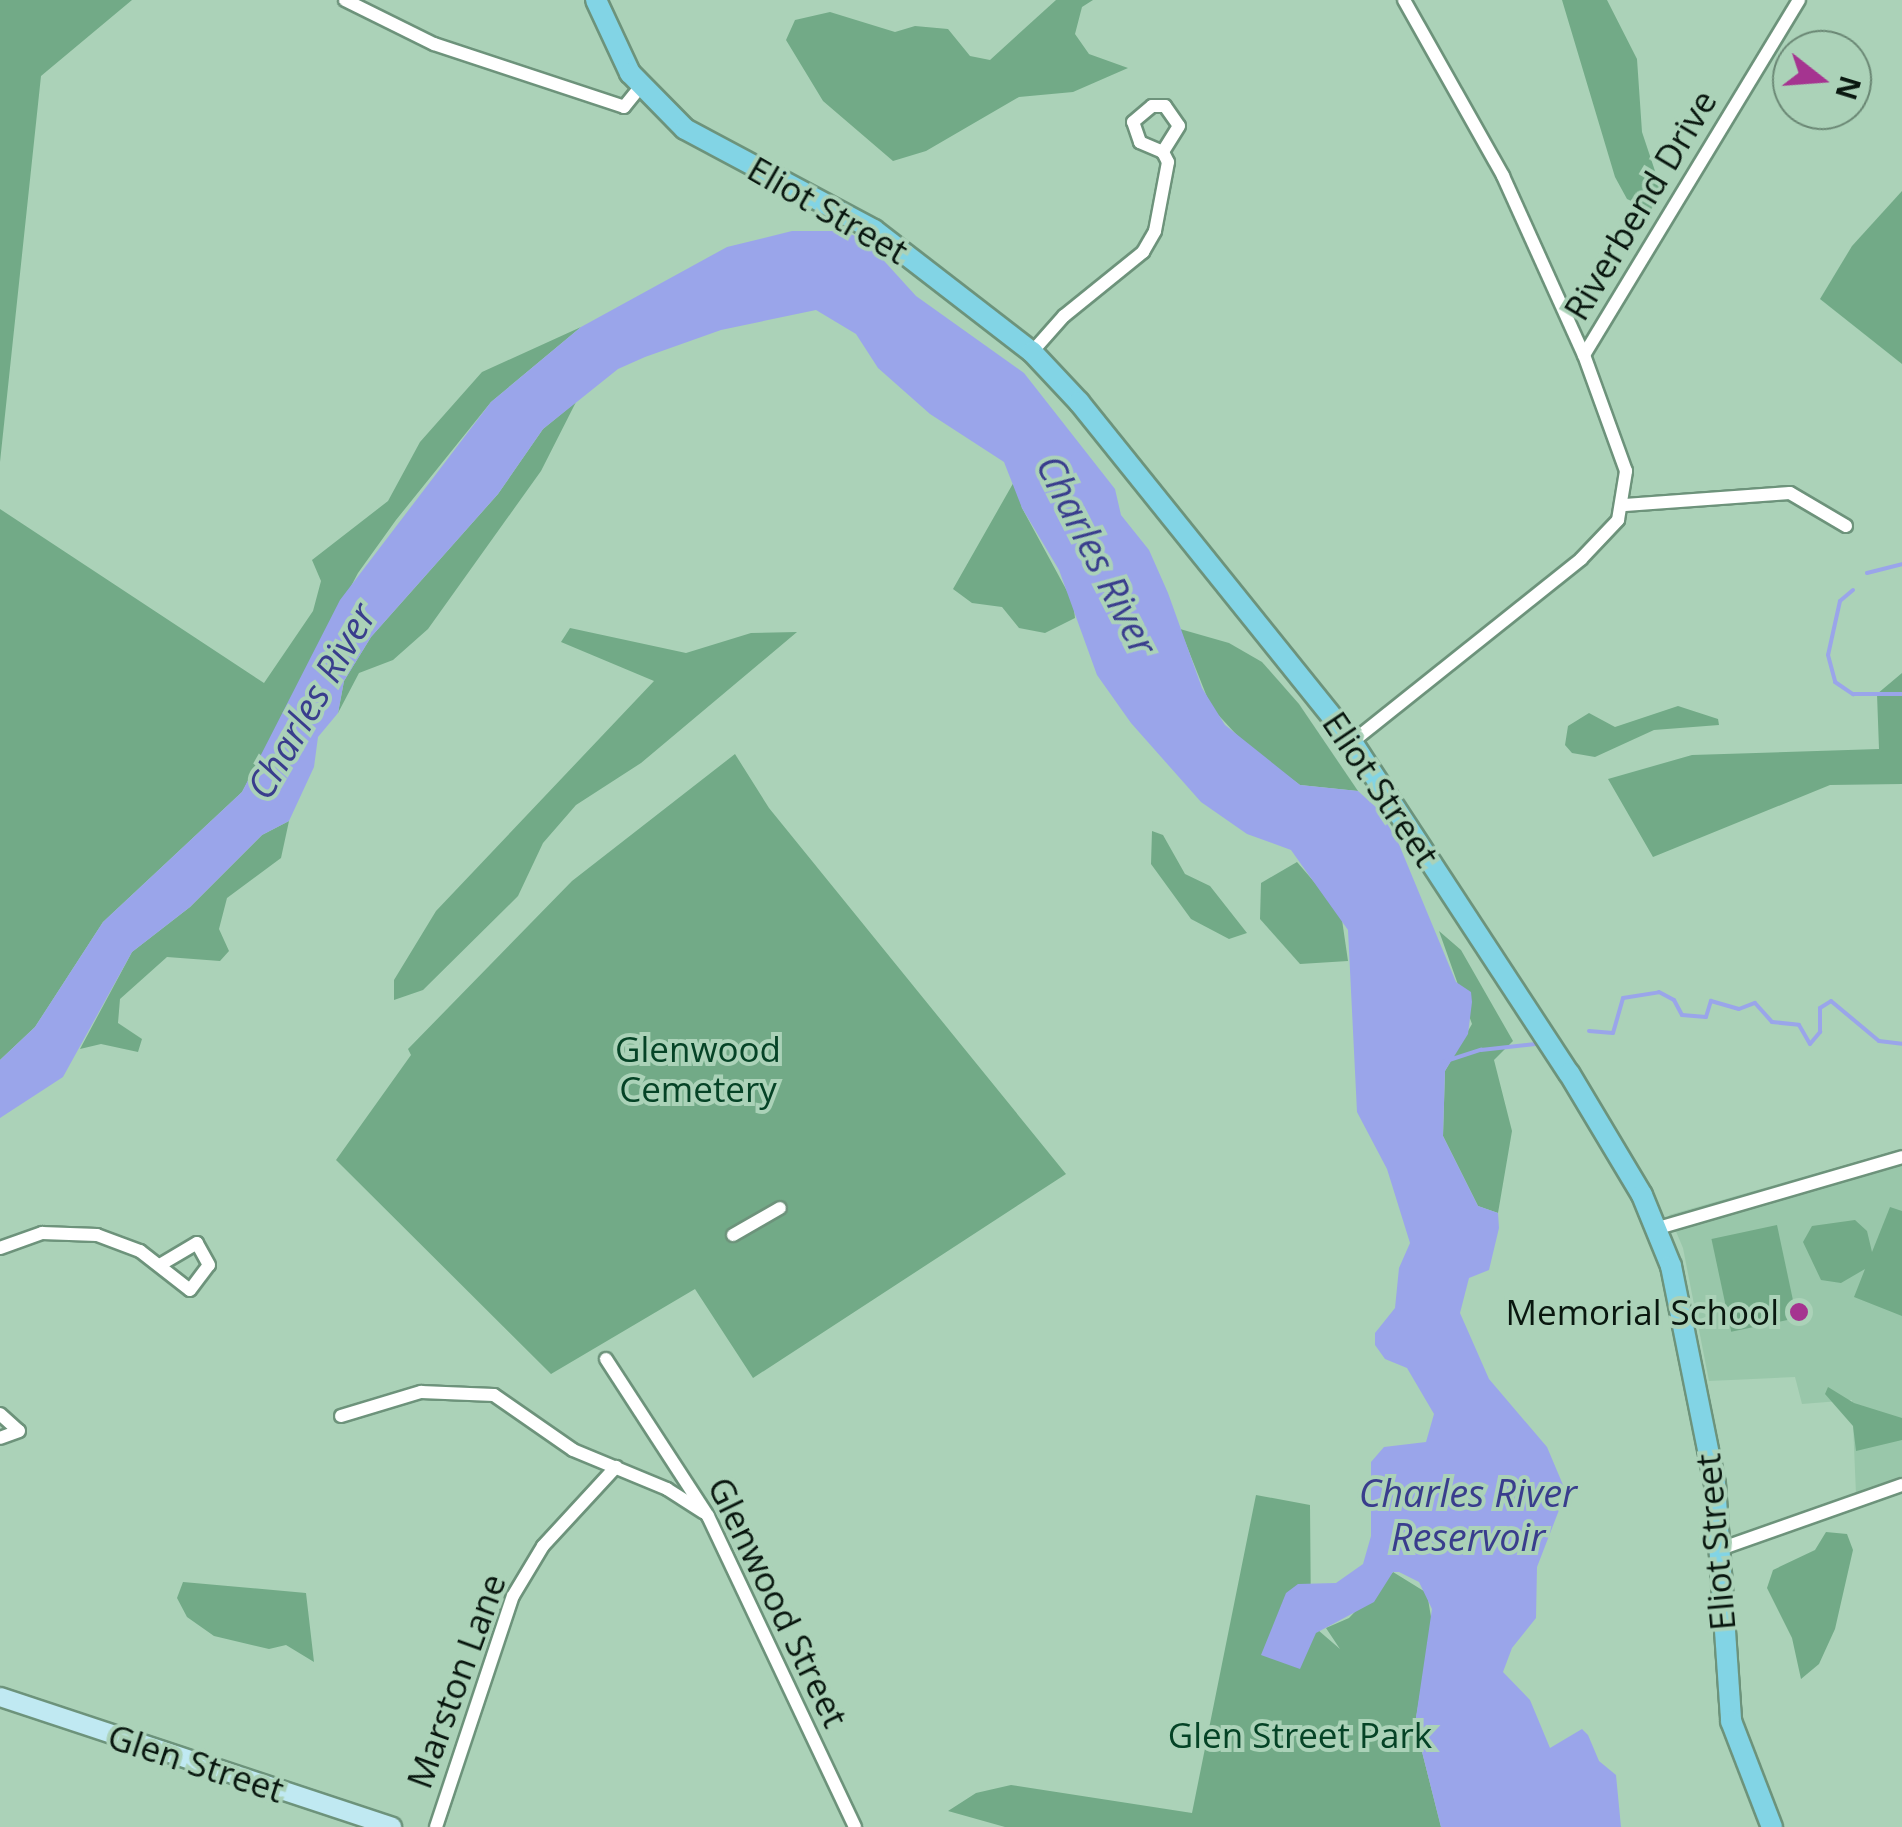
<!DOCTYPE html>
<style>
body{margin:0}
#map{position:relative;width:1902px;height:1827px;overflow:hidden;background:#abd2b8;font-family:"Open Sans",sans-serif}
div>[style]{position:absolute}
.built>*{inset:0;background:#99c7aa}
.green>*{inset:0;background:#72aa87;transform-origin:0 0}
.water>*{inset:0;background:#9aa5ea}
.stream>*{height:4px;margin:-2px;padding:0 2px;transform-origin:2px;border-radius:2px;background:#9aa5ea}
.roads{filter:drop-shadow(2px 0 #6d937b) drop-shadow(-2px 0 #6d937b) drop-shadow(0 2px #6d937b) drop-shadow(0 -2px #6d937b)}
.street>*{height:12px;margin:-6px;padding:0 6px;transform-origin:6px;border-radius:6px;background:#fff}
.secondary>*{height:18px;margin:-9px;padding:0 9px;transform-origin:9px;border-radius:9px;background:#c0e9f2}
.primary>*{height:20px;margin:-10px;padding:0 10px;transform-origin:10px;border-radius:10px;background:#82d4e5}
.dots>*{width:28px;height:28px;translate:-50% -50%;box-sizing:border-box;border:5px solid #abd2b8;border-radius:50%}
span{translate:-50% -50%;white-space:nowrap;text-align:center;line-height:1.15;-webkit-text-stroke:8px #abd2b8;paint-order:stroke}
.street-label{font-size:35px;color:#09170f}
.park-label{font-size:35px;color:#054326}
.poi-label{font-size:35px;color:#09170f}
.right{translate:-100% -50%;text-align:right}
.water-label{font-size:38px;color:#393d8d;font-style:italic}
.north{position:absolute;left:1772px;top:30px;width:100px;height:100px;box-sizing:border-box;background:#abd2b8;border:2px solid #6a8774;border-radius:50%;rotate:107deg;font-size:28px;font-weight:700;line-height:40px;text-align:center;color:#09170f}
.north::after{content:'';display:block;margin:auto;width:35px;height:45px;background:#a53490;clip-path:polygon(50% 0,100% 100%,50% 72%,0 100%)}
</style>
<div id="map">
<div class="built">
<i style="clip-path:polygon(1902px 1149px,1902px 1476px,1856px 1494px,1852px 1400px,1802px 1404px,1795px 1377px,1709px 1381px,1683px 1248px,1669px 1215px)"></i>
</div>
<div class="green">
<i style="clip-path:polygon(0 0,132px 0,41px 76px,0 462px)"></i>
<i style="clip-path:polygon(1056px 0,1093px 0,1082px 7px,1075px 34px,1089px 54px,1128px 68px,1073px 92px,1019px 97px,926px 151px,893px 161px,823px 101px,786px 40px,795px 20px,830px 12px,895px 32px,915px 26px,948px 29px,970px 56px,990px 60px)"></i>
<i style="clip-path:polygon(1562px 0,1607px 0,1637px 59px,1642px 132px,1661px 189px,1651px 210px,1627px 199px,1615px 177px)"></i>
<i style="clip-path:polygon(1902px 191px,1902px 364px,1820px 299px,1852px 246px)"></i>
<i style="clip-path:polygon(581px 327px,491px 402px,396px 520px,358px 573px,242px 792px,103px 922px,35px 1027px,0 1060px,0 509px,264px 683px,313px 611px,321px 581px,312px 560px,388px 501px,420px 442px,482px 372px)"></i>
<i style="clip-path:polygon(576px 402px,541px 471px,428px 629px,393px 660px,359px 673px,338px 713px,344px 681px,371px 637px,498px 494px,543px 429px)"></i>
<i style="clip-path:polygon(1015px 480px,1022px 508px,1073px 602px,1075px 618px,1045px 633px,1019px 628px,1002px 607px,972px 603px,953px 589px)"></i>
<i style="clip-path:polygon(570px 628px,686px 653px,751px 633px,797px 632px,641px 763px,576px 805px,543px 843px,518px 896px,423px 990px,394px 1000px,394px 980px,436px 911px,654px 681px,561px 642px)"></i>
<i style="clip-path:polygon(1180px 629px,1229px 643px,1262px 662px,1299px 704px,1358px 791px,1300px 785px,1246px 745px,1211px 707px)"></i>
<i style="clip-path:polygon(1902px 673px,1902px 784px,1830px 785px,1653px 857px,1608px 779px,1692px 755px,1879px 749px,1877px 694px)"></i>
<i style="clip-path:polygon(1678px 706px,1718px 719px,1719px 725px,1654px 730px,1595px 757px,1572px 753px,1565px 745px,1568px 726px,1589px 713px,1615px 727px)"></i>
<i style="clip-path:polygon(735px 754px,769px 808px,1066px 1174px,753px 1378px,695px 1289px,551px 1374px,336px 1160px,411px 1055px,408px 1049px,572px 881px)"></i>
<i style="clip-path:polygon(289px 821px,281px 858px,227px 898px,219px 929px,229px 951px,220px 961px,167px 957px,120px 999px,118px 1023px,142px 1039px,138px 1052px,101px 1044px,80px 1049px,132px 952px,190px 907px,262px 835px)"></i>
<i style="clip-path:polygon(1152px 831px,1163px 835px,1185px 874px,1210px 886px,1247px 933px,1229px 939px,1191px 919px,1151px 864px)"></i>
<i style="clip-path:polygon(1297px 862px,1341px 913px,1348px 961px,1300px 964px,1260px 919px,1261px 883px)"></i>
<i style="clip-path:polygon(1439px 931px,1461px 950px,1513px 1041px,1494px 1060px,1512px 1131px,1498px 1213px,1478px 1206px,1443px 1136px,1445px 1071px,1472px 1024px)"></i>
<i style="clip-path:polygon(1890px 1207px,1902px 1211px,1902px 1316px,1854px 1297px,1865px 1269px,1841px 1283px,1821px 1280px,1803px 1242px,1812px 1226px,1855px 1220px,1867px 1231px,1872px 1252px)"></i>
<i style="left:1777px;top:1225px;width:95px;height:67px;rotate:78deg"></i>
<i style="clip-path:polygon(1828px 1387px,1854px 1403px,1902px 1418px,1902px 1440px,1856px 1451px,1853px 1426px,1825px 1394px)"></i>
<i style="clip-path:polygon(1256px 1495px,1310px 1505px,1311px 1624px,1340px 1649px,1326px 1628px,1349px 1618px,1393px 1572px,1427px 1593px,1432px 1623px,1415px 1724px,1441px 1827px,1005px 1827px,948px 1811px,976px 1793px,1011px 1785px,1192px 1813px)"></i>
<i style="clip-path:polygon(1826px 1532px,1847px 1534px,1853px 1550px,1835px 1629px,1819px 1664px,1801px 1679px,1792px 1638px,1767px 1588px,1773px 1570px,1815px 1550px)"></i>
<i style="clip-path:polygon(183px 1582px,306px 1593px,314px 1662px,286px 1645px,269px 1649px,214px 1636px,187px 1617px,177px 1598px)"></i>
</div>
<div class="water">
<i style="clip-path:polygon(792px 231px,844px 231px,866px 241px,916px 296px,1024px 373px,1115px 489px,1121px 515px,1149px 550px,1168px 593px,1202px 688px,1225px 725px,1300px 785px,1358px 791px,1379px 810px,1398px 842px,1456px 982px,1471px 992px,1472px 1002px,1468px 1034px,1445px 1071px,1443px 1136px,1478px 1206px,1498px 1213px,1499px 1228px,1489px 1270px,1469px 1278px,1460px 1313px,1489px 1379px,1547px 1447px,1566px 1492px,1537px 1567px,1536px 1618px,1512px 1648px,1503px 1672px,1530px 1700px,1550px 1748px,1582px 1729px,1588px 1735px,1599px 1761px,1616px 1775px,1621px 1827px,1441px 1827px,1415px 1724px,1432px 1609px,1419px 1582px,1399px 1572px,1393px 1572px,1374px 1602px,1316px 1633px,1300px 1669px,1261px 1655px,1286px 1593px,1298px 1584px,1336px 1583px,1363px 1564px,1371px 1536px,1371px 1462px,1384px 1447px,1426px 1442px,1434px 1414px,1407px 1368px,1385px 1359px,1375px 1345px,1375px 1333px,1395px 1308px,1399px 1268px,1410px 1243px,1387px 1169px,1357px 1112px,1348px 930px,1291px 850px,1247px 834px,1201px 802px,1131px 723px,1097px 675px,1059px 570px,1022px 508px,1004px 462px,930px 414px,878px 368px,856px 334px,816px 310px,721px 330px,645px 357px,618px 369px,543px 429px,498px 494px,371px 637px,344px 681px,338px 713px,318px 737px,314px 767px,289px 821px,262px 835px,190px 907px,132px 952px,63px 1077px,0 1118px,0 1060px,35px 1027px,103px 922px,242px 792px,340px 600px,491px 402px,581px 327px,727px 247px)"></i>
</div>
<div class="stream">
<i style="left:1867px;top:573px;width:36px;rotate:-14deg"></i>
<i style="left:1853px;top:590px;width:17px;rotate:140deg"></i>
<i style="left:1840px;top:601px;width:55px;rotate:102.5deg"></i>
<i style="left:1828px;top:655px;width:28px;rotate:75deg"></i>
<i style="left:1835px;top:682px;width:22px;rotate:34deg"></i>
<i style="left:1853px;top:694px;width:49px"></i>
<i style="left:1589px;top:1031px;width:24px;rotate:5deg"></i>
<i style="left:1613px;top:1033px;width:36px;rotate:-74deg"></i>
<i style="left:1623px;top:998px;width:36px;rotate:-9deg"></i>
<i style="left:1659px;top:992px;width:17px;rotate:28deg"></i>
<i style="left:1674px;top:1000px;width:17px;rotate:62deg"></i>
<i style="left:1682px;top:1015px;width:24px;rotate:5deg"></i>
<i style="left:1706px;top:1017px;width:17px;rotate:-73deg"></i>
<i style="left:1711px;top:1001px;width:29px;rotate:16deg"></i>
<i style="left:1739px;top:1009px;width:17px;rotate:-21deg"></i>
<i style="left:1755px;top:1003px;width:25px;rotate:48deg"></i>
<i style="left:1772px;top:1022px;width:27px;rotate:6deg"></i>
<i style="left:1799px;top:1025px;width:22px;rotate:60deg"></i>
<i style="left:1810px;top:1044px;width:16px;rotate:-50deg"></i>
<i style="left:1820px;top:1032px;width:24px;rotate:-90deg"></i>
<i style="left:1820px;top:1008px;width:13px;rotate:-32deg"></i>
<i style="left:1831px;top:1001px;width:62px;rotate:39.8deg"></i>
<i style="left:1879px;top:1041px;width:23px;rotate:7deg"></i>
<i style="left:1443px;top:1062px;width:40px;rotate:-18deg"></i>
<i style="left:1481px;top:1050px;width:55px;rotate:-6.2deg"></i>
</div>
<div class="roads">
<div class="street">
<i style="left:345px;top:0;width:99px;rotate:26.3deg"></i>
<i style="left:434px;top:44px;width:200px;rotate:18.3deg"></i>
<i style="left:624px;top:107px;width:27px;rotate:-51deg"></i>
<i style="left:1404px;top:0;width:202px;rotate:60.6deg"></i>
<i style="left:1503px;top:176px;width:196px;rotate:65.7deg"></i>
<i style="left:1032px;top:352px;width:48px;rotate:-48.4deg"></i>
<i style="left:1064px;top:316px;width:102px;rotate:-39deg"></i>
<i style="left:1143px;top:252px;width:24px;rotate:-60deg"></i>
<i style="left:1155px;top:231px;width:70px;rotate:-79.3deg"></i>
<i style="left:1168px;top:162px;width:11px;rotate:-117deg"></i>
<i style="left:1163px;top:152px;width:25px;rotate:-157deg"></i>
<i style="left:1140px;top:142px;width:21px;rotate:-109deg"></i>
<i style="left:1133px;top:122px;width:25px;rotate:-40deg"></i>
<i style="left:1152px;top:106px;width:13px"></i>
<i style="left:1165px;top:106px;width:24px;rotate:55deg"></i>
<i style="left:1179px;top:126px;width:31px;rotate:122deg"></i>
<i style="left:1625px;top:505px;width:165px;rotate:-4.2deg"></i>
<i style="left:1790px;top:493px;width:65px;rotate:30.5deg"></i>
<i style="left:1352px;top:742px;width:293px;rotate:-38.6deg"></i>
<i style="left:1581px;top:559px;width:54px;rotate:-46.5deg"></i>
<i style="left:1618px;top:520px;width:50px;rotate:-80.7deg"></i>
<i style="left:1626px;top:471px;width:123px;rotate:-109.9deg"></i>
<i style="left:1584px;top:355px;width:415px;rotate:-58.8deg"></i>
<i style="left:1658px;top:1228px;width:254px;rotate:-16.2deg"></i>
<i style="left:733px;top:1235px;width:54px;rotate:-29.9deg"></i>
<i style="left:0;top:1248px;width:45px;rotate:-19.7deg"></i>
<i style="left:42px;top:1233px;width:55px;rotate:2.1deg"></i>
<i style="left:97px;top:1235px;width:46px;rotate:20.4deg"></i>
<i style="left:140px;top:1251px;width:63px;rotate:38deg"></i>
<i style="left:190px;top:1290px;width:31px;rotate:-53deg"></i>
<i style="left:209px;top:1265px;width:25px;rotate:-119deg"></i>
<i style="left:197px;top:1243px;width:43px;rotate:149.3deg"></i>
<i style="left:606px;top:1359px;width:187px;rotate:57deg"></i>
<i style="left:708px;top:1516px;width:344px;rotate:64.7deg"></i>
<i style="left:0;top:1414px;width:25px;rotate:42deg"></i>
<i style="left:19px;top:1431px;width:20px;rotate:160deg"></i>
<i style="left:341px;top:1416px;width:84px;rotate:-16.7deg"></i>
<i style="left:421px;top:1392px;width:73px;rotate:2.4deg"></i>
<i style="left:494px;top:1395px;width:96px;rotate:34.8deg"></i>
<i style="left:573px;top:1450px;width:102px;rotate:22.5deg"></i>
<i style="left:667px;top:1489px;width:43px;rotate:32.6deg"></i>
<i style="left:1720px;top:1549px;width:193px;rotate:-19.4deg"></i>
<i style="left:436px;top:1827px;width:243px;rotate:-71.6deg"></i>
<i style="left:513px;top:1596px;width:58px;rotate:-59deg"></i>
<i style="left:543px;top:1546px;width:108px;rotate:-47.3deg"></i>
</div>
<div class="secondary">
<i style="left:0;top:1697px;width:413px;rotate:18.3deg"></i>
</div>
<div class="primary">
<i style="left:596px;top:0;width:81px;rotate:65deg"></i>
<i style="left:630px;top:73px;width:78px;rotate:45.5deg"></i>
<i style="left:685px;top:129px;width:214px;rotate:28.1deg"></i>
<i style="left:874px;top:230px;width:200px;rotate:37.7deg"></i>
<i style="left:1032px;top:352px;width:69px;rotate:46.8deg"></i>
<i style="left:1079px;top:402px;width:436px;rotate:51.2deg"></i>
<i style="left:1352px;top:742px;width:396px;rotate:56.8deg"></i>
<i style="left:1569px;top:1073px;width:142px;rotate:59.1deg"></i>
<i style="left:1642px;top:1195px;width:77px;rotate:67.8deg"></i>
<i style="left:1671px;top:1266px;width:222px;rotate:78.6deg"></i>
<i style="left:1715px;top:1484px;width:238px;rotate:86.1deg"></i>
<i style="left:1731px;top:1721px;width:114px;rotate:68.9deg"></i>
</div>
</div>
<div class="dots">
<i style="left:1799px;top:1312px;background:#a53490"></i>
</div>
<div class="street-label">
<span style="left:1640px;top:205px;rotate:-59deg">Riverbend Drive</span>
<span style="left:828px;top:210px;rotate:30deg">Eliot Street</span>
<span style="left:1381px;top:789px;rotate:56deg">Eliot Street</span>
<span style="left:1715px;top:1542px;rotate:-95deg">Eliot Street</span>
<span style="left:778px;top:1602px;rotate:64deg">Glenwood Street</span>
<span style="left:456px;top:1681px;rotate:-70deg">Marston Lane</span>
<span style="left:196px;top:1763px;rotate:18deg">Glen Street</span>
</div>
<div class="park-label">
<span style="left:698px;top:1069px">Glenwood<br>Cemetery</span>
<span style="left:1300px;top:1735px">Glen Street Park</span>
</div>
<div class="poi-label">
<span class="right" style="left:1779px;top:1312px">Memorial School</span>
</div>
<div class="water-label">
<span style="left:1097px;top:555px;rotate:63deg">Charles River</span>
<span style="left:311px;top:701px;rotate:-60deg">Charles River</span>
<span style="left:1468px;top:1515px">Charles River<br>Reservoir</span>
</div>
<div class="north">N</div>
</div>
